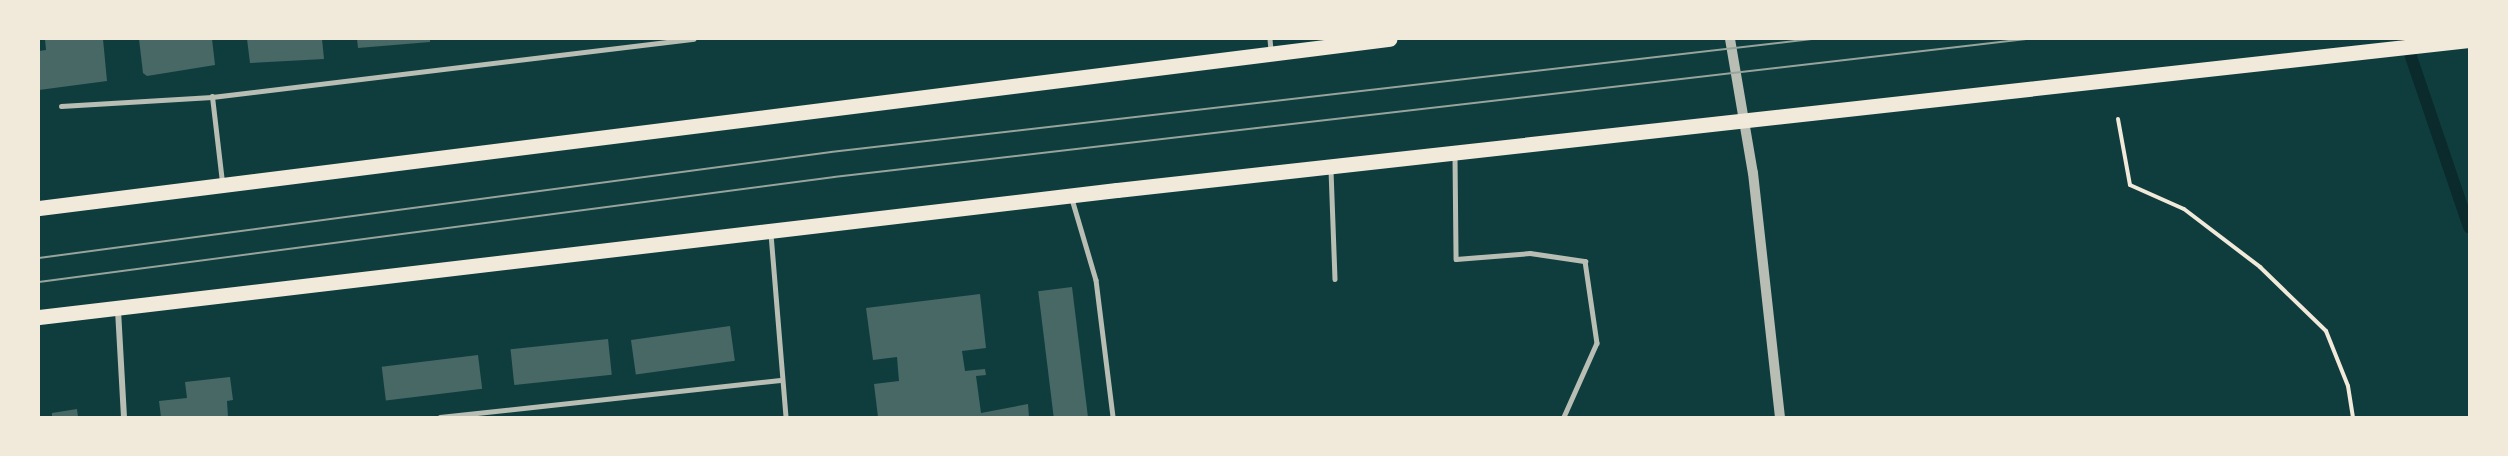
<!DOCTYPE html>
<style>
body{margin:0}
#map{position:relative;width:2508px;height:456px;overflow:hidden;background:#0f3d3e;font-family:"PT Sans Narrow",sans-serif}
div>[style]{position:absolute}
.stream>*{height:12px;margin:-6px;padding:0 6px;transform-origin:6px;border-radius:6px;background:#0a2a2b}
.building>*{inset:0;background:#486865;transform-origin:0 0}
.path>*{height:4px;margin:-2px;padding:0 2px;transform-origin:2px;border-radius:2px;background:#f1e9da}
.service>*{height:4.5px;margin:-2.25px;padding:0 2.25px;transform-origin:2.25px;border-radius:2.25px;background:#b8beb3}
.minor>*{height:6px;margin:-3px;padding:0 3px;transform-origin:3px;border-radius:3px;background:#b8beb3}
.tertiary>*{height:10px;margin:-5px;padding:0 5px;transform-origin:5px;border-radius:5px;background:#b8beb3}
.primary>*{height:15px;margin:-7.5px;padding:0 7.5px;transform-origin:7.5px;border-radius:7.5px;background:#f1e9da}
.tram>*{height:1.5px;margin:-0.75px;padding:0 0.75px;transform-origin:0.75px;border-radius:0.75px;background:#97a49c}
span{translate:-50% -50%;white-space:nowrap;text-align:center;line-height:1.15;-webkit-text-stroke:5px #f1e9da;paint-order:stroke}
.frame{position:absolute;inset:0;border:40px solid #f1e9da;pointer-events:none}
</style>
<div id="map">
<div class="stream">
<i style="left:2405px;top:39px;width:199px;rotate:71.2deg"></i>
</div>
<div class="building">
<i style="clip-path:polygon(45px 39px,103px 39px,107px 81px,39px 90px,39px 51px,46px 50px)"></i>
<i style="clip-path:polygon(139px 39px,212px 39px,215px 65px,147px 76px,143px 73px)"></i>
<i style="clip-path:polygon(247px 39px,322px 39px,324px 59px,250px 63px)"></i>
<i style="clip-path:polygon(357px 39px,430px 39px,430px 42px,358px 48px)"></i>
<i style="left:1072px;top:287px;width:131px;height:34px;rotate:83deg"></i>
<i style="clip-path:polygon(980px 294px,986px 348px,962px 351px,965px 371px,985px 369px,986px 375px,976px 376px,981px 413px,1028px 404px,1029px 417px,878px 417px,874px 384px,899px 381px,897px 357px,873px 360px,866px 308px)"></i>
<i style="left:730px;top:326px;width:35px;height:100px;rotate:82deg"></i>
<i style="left:608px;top:339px;width:36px;height:98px;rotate:84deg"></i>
<i style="left:478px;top:355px;width:34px;height:97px;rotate:83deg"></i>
<i style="clip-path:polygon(230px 377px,233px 400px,227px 401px,228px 417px,161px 417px,159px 401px,187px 398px,185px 382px)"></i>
<i style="clip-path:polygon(77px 409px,78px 417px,52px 417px,52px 413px)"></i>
</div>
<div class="path">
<i style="left:2118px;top:119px;width:67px;rotate:79.7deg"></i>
<i style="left:2130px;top:185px;width:59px;rotate:24deg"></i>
<i style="left:2184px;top:209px;width:96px;rotate:37.3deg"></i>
<i style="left:2260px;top:267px;width:92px;rotate:44.1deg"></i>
<i style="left:2326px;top:331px;width:59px;rotate:68.2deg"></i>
<i style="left:2348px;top:386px;width:31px;rotate:81deg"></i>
</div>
<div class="service">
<i style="left:1270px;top:39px;width:11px;rotate:85deg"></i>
<i style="left:61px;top:106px;width:151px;rotate:-3.4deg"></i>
<i style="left:1455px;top:157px;width:102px;rotate:89.4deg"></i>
<i style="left:1456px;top:259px;width:74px;rotate:-4.6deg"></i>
<i style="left:1530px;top:253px;width:56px;rotate:8.3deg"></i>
<i style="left:1585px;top:261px;width:83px;rotate:81.7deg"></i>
<i style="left:1597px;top:343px;width:81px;rotate:114deg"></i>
<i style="left:1331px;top:170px;width:109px;rotate:87.9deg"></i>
<i style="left:222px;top:182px;width:86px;rotate:-96.7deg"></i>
<i style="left:212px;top:97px;width:485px;rotate:-6.9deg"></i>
<i style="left:1072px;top:199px;width:84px;rotate:73.5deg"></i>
<i style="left:1096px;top:280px;width:138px;rotate:82.9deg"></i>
<i style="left:771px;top:234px;width:184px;rotate:85.3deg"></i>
<i style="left:440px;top:417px;width:342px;rotate:-6.2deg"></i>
</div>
<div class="minor">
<i style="left:118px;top:310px;width:107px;rotate:86.8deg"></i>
</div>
<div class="tertiary">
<i style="left:1730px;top:39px;width:136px;rotate:80.3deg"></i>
<i style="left:1753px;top:173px;width:245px;rotate:83.7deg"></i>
</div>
<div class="primary">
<i style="left:39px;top:208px;width:1361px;rotate:-7.14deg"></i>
<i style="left:39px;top:317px;width:1085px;rotate:-6.72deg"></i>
<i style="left:1117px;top:190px;width:1360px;rotate:-6.33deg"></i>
</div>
<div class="tram">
<i style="left:39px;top:258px;width:799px;rotate:-7.62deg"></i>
<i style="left:831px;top:152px;width:987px;rotate:-6.57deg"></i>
<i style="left:39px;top:282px;width:802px;rotate:-7.52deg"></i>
<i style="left:834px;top:177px;width:1200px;rotate:-6.6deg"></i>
</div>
<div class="frame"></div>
</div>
